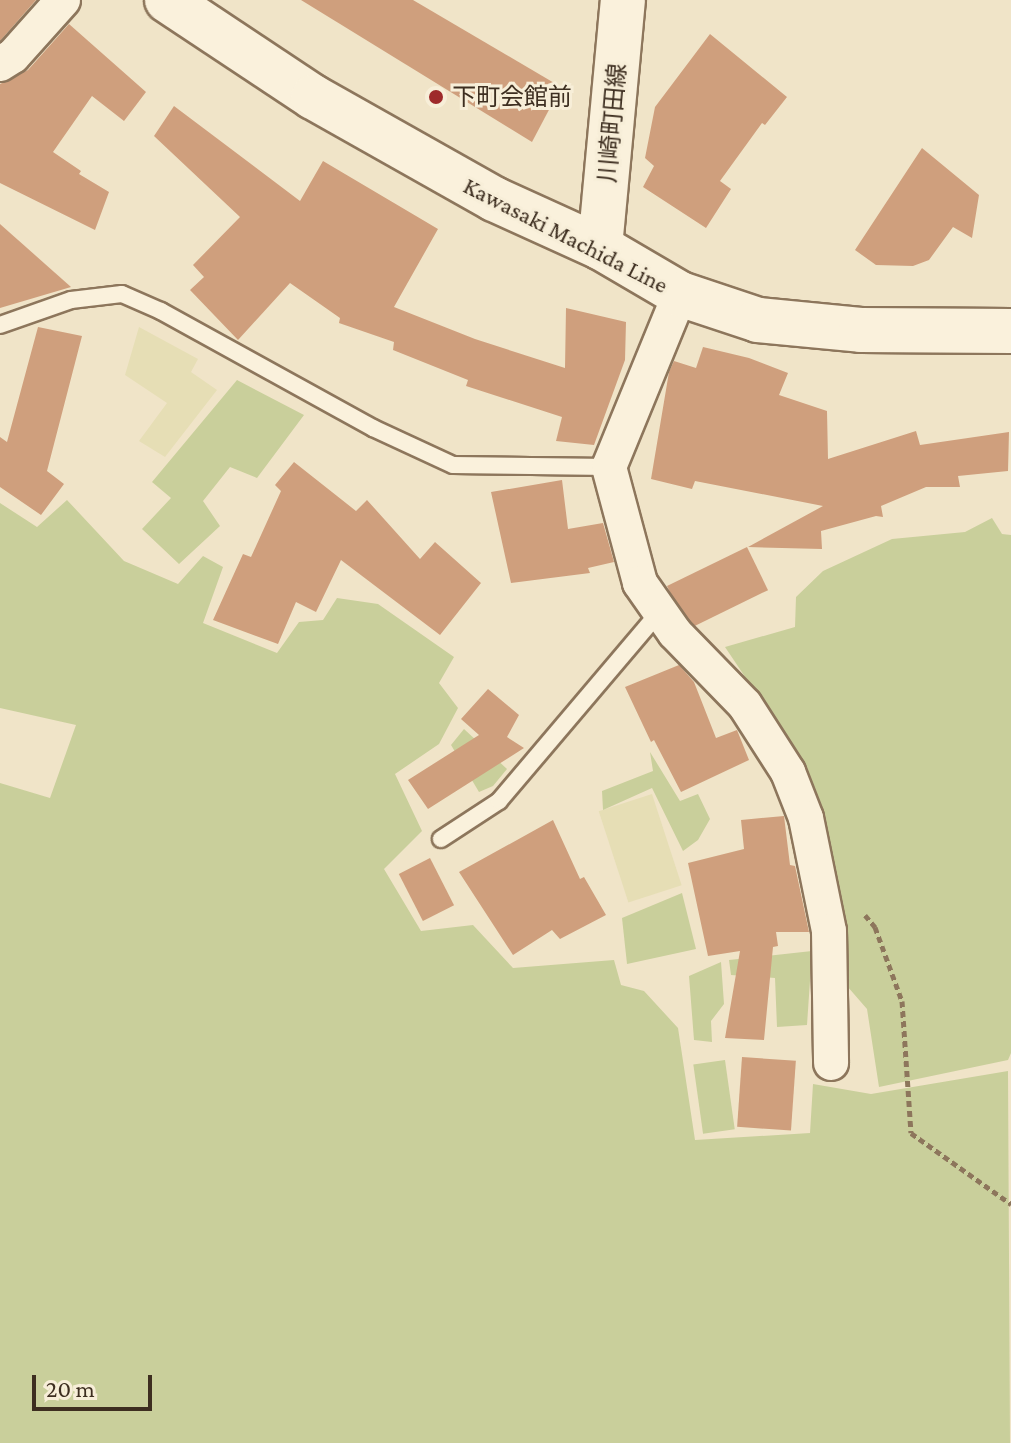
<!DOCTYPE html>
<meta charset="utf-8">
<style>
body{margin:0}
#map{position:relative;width:1011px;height:1443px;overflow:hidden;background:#f0e4c8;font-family:"Crimson Pro","Noto Sans JP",serif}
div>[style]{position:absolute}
.farmland>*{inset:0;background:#e6deb5;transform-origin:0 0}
.green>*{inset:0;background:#c9cf9b;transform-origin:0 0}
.building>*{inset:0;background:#cf9f7d;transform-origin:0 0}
.path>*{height:5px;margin-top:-2.5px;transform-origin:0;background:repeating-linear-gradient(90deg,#8d765c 0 6px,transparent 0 10px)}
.roads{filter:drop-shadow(2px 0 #8d765c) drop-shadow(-2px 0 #8d765c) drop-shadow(0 2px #8d765c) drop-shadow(0 -2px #8d765c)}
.lane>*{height:16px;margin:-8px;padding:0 8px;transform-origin:8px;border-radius:8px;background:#faf1dc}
.street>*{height:34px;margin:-17px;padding:0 17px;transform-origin:17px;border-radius:17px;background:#faf1dc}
.secondary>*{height:44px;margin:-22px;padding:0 22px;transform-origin:22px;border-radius:22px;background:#faf1dc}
.dots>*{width:22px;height:22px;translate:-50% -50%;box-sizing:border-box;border:4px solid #f7eed8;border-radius:50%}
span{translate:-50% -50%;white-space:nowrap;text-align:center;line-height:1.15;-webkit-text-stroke:6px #f7eed8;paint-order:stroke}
.poi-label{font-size:24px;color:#3d2e20}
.left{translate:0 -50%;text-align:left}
.street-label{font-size:24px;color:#3d2e20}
.scale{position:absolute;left:32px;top:1375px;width:120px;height:36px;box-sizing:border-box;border:4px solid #3d2e20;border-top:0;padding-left:10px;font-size:24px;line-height:28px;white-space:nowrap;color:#3d2e20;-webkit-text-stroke:6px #f7eed8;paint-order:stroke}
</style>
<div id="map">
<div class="farmland">
<i style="clip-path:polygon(139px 327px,198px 359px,191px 372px,217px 390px,165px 457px,139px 441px,167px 403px,125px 375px)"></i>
<i style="left:652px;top:794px;width:96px;height:56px;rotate:72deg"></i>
</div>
<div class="green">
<i style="clip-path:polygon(237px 380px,304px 415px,257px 478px,230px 467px,203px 501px,220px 526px,179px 564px,142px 529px,171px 498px,152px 482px)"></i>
<i style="clip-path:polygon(67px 500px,124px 561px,178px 584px,203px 556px,223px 567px,203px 623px,277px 653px,299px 622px,323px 620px,337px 598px,378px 604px,454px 657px,439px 683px,458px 708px,439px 744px,395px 774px,422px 831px,384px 869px,421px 931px,473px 925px,513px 968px,614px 960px,621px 985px,644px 991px,678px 1028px,695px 1140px,810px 1133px,813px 1084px,871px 1094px,1008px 1071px,1010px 1443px,0 1443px,0 783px,50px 798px,76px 725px,0 708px,0 503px,37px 527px)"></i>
<i style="clip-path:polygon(992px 518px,1002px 534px,1011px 535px,1011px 1053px,1008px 1060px,879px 1087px,867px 1009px,847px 986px,847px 938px,825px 825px,799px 757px,725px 647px,795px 627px,796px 597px,823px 571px,892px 539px,965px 532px)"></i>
<i style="clip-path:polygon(464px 729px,507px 769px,493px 786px,479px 792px,451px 745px)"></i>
<i style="clip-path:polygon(650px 752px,680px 801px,698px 794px,710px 819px,698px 840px,683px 851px,652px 788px,603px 810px,602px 791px,653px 771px)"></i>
<i style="clip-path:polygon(682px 893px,696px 949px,627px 964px,622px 918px)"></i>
<i style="clip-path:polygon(812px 951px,807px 1025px,777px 1027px,775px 978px,731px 975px,729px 960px)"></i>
<i style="clip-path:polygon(721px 962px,724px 1004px,711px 1021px,712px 1042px,694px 1040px,689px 976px)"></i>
<i style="left:725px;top:1060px;width:70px;height:32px;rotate:82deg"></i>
</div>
<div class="building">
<i style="clip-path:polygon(0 0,36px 0,0 41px)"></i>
<i style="clip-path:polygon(301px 0,413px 0,561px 87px,532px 142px)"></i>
<i style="clip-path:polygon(69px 24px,146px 92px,124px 121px,92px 96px,53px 152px,81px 171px,79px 174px,109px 192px,95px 230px,0 183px,0 84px,28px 70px)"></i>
<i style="clip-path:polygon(710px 34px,787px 97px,765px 125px,762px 123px,720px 181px,731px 189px,706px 228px,643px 187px,654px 166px,645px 158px,655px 107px)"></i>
<i style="clip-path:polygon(174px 106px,300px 201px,323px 161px,438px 229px,394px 307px,475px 339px,565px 368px,566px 308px,626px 322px,625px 360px,594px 445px,556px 441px,562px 417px,466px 386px,468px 380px,393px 350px,394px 342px,339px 323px,340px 318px,290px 283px,238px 340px,190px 290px,204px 277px,193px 265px,240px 217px,154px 136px)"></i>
<i style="clip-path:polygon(922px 148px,979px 195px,972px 238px,953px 227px,929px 260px,913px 266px,876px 265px,855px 250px)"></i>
<i style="clip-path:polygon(0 224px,71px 287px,0 308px)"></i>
<i style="clip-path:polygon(38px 327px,82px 336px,47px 471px,64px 484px,41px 515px,0 487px,0 437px,7px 442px)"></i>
<i style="clip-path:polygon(703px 347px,749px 358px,788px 373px,779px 395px,827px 411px,828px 459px,916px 431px,920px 445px,1009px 432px,1008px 471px,958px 476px,960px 487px,926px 487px,881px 506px,883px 517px,876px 516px,821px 531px,822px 549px,748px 547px,823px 506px,695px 481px,692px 489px,651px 479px,669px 372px,674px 361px,696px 368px)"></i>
<i style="clip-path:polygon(294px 462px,356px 511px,367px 500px,420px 559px,435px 542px,481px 583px,440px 635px,341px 560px,316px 612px,296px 602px,278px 644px,213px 620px,243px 554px,251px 557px,281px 491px,275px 485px)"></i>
<i style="clip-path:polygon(562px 480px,568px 529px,603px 523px,614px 562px,588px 568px,590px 573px,511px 583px,491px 492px)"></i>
<i style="left:747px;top:547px;width:48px;height:89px;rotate:64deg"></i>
<i style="clip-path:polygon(679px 665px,694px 682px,716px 738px,737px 730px,749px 760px,681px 792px,654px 740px,651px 742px,625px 687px)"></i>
<i style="clip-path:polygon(488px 689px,519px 715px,507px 737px,524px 748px,428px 809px,408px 780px,479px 735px,461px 719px)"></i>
<i style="clip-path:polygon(784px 816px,790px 865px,795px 866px,809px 932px,776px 932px,778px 946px,773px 947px,764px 1040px,725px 1038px,740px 951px,708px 956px,688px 863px,744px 849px,741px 820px)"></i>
<i style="clip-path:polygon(553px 820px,580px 879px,584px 877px,606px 915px,560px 939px,552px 930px,513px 955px,459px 872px)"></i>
<i style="left:430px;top:858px;width:53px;height:35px;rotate:63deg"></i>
<i style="left:742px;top:1057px;width:54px;height:70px;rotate:4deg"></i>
</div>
<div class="path">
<i style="left:865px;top:915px;width:16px;rotate:50deg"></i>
<i style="left:875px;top:927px;width:79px;rotate:70deg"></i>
<i style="left:902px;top:1001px;width:132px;rotate:86.1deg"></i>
<i style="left:911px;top:1133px;width:123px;rotate:35.4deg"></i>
</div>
<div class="roads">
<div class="lane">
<i style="left:0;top:325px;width:75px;rotate:-19.4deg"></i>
<i style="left:71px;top:300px;width:51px;rotate:-6.7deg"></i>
<i style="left:122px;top:294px;width:43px;rotate:23.6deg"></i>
<i style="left:161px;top:311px;width:242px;rotate:28.9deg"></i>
<i style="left:373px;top:428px;width:88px;rotate:24.8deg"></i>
<i style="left:453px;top:465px;width:156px;rotate:0.7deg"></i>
<i style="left:441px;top:839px;width:69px;rotate:-33.2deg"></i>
<i style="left:499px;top:801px;width:249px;rotate:-49.7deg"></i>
</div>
<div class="street">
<i style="left:0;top:64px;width:15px;rotate:-32deg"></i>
<i style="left:13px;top:56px;width:75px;rotate:-48.2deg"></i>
<i style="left:680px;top:294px;width:187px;rotate:112.3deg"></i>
<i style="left:609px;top:467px;width:120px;rotate:75deg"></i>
<i style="left:640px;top:583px;width:61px;rotate:55deg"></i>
<i style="left:675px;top:633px;width:100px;rotate:45.8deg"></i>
<i style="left:745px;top:705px;width:80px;rotate:57.3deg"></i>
<i style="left:788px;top:772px;width:49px;rotate:68.6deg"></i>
<i style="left:806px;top:818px;width:115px;rotate:78.5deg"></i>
<i style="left:829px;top:931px;width:132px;rotate:89.1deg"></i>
</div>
<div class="secondary">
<i style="left:167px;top:0;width:175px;rotate:33.6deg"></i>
<i style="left:313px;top:97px;width:208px;rotate:29.4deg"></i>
<i style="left:494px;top:199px;width:116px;rotate:24.4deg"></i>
<i style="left:600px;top:247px;width:93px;rotate:30.4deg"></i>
<i style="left:680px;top:294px;width:82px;rotate:18.4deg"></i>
<i style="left:758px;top:320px;width:103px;rotate:5.5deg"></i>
<i style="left:861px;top:330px;width:150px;rotate:0.4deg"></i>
<i style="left:600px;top:247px;width:248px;rotate:-84.7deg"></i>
</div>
</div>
<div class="dots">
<i style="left:436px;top:97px;background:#9e2a2b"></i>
</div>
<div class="poi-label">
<span class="left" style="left:452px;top:97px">下町会館前</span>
</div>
<div class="street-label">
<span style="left:612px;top:123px;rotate:-85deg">川崎町田線</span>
<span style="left:566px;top:235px;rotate:27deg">Kawasaki Machida Line</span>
</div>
<div class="scale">20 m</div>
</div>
